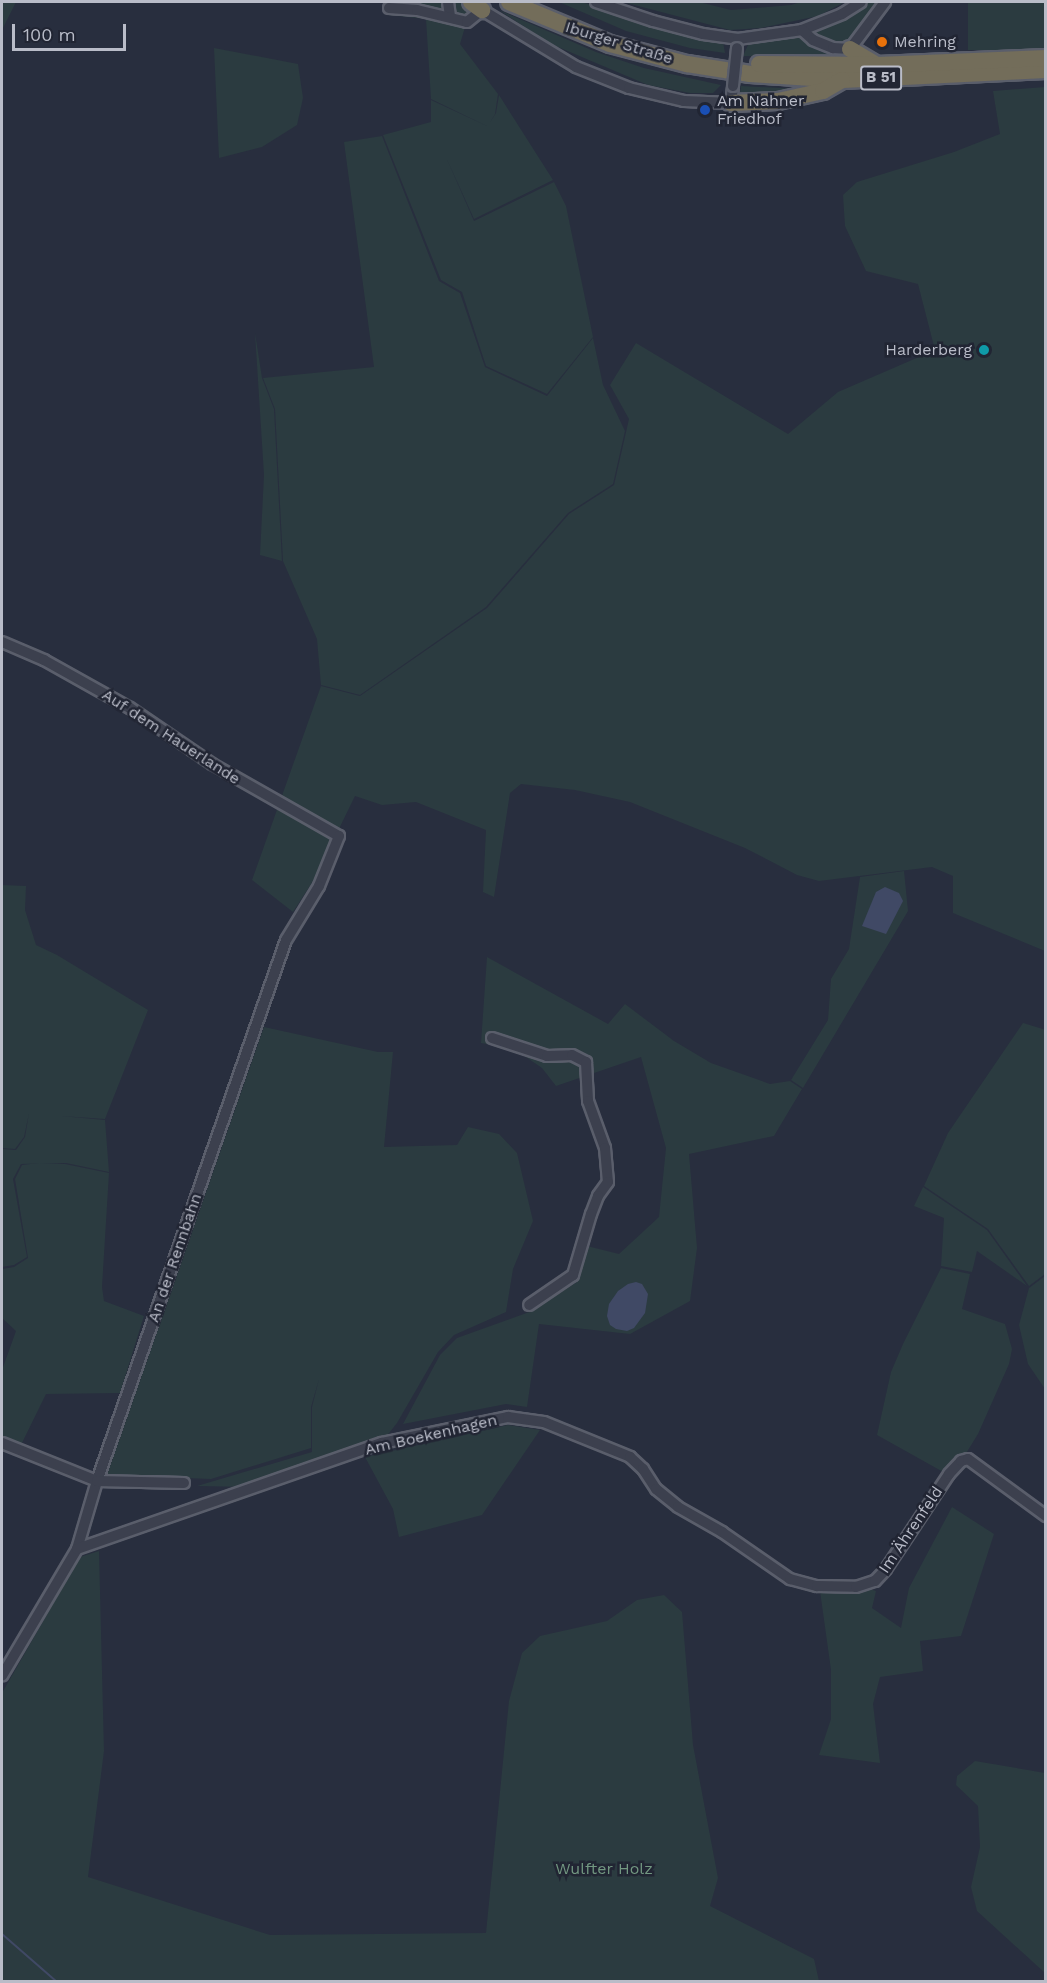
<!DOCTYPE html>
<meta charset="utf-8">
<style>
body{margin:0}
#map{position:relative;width:1047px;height:1983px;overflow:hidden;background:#282e3e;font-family:"Work Sans",sans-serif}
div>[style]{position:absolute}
.green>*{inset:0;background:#2b3b40;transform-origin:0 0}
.water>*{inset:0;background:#404965}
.stream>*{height:2px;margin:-1px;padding:0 1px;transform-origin:1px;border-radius:1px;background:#404965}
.roads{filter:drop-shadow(2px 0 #5a5e6b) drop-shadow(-2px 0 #5a5e6b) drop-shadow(0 2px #5a5e6b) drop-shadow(0 -2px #5a5e6b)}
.minor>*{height:10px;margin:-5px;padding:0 5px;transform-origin:5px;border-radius:5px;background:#3c404e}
.highway>*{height:16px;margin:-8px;padding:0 8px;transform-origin:8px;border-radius:8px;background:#736d5a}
.bridges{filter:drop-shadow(2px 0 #5a5e6b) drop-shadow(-2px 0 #5a5e6b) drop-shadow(0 2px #5a5e6b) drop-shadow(0 -2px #5a5e6b)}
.minor-bridge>*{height:10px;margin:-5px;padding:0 5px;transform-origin:5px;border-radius:5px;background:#3c404e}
.dots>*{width:16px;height:16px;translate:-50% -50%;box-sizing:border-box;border:3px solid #212533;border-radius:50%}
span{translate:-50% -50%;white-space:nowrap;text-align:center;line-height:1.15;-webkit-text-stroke:5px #212533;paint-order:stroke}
.shield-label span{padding:2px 4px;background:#212533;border:2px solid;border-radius:4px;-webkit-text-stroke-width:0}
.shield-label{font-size:15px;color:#b9bcc8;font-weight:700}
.poi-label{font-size:16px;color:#b9bcc8}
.left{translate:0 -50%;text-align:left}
.right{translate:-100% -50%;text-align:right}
.street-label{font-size:16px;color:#b9bcc8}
.park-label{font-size:16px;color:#729781}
.frame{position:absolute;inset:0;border:3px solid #b9bcc8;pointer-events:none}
.scale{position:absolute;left:12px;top:24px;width:114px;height:27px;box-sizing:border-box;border:3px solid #b9bcc8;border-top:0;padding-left:8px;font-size:18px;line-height:21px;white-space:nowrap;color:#b9bcc8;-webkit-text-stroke:4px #212533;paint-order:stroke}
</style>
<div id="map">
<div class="green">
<i style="clip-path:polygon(2px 2px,16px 2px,2px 30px)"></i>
<i style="clip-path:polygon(390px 2px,459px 2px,471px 7px,460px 44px,498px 94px,495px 114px,489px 124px,496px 113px,499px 95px,553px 180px,474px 219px,446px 157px,474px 221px,554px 182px,566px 206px,593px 337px,547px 394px,486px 366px,462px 292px,441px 280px,383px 135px,431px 122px,431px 100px,489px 127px,431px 99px,426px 19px,388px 15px)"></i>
<i style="clip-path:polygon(559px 2px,582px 2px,660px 27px,723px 42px,725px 53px,690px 48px,626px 31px)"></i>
<i style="clip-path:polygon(623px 2px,699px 2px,731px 10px,791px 5px,801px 2px,845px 2px,818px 16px,761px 28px,730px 30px)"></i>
<i style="clip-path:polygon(868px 2px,880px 2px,849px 43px,834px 45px,817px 39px,815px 31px)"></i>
<i style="left:968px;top:2px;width:77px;height:48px"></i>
<i style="clip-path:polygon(499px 10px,596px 52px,644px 68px,721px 85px,713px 93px,690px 93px,648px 85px,551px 44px)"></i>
<i style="clip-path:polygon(799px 35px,821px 52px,846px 54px,852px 58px,743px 56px,748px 45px)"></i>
<i style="clip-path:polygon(214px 48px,298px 64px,303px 98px,297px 125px,262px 147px,219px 158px)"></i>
<i style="clip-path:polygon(741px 86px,801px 89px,768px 95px,740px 94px)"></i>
<i style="clip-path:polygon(1045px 87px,1045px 951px,953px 913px,953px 876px,932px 867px,819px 881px,797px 875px,745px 848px,630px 802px,575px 790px,521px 784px,510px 793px,494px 897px,483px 892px,486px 830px,416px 802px,382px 805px,355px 796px,315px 878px,293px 912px,252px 880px,321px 686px,360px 696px,487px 608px,569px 514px,614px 485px,629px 419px,610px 385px,636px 343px,788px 434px,838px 392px,935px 350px,918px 284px,866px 271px,845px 226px,843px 195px,857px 182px,954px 152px,1000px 134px,993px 91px)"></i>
<i style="clip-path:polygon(382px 136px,439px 281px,460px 293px,485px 367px,547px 396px,593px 338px,603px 385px,625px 431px,613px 484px,568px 513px,486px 607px,360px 695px,321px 685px,317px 639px,283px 561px,275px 409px,263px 378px,374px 367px,344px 142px)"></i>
<i style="clip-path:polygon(255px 333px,262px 378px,274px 409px,282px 561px,260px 555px,264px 475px)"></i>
<i style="clip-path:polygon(904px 871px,908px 911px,803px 1088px,791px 1080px,828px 1020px,831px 979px,849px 949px,860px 877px)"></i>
<i style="clip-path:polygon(2px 885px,26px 886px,25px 910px,36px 945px,57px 955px,148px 1010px,105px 1119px,61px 1116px,105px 1120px,109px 1172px,66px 1163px,21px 1164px,13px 1179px,27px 1257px,14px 1265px,2px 1267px,2px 1149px,16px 1150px,25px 1137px,29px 1113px,24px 1137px,15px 1149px,2px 1148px)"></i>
<i style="clip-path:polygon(487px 957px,608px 1024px,625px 1004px,674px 1041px,711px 1063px,770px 1084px,790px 1081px,802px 1089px,774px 1136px,689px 1154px,697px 1248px,690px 1301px,630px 1334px,539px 1324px,527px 1407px,506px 1404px,403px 1424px,440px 1355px,457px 1338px,532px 1311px,577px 1282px,587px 1246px,619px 1254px,659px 1217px,666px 1148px,641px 1057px,556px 1086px,542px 1068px,523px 1055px,503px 1047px,481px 1043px)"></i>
<i style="clip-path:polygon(1023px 1023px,1046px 1030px,1045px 1274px,1029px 1286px,988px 1229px,924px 1186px,948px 1133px)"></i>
<i style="clip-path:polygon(264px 1027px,378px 1052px,393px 1052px,384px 1147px,457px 1145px,468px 1127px,499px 1134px,517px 1153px,533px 1221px,513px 1269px,506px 1312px,454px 1335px,438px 1352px,397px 1423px,382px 1442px,250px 1487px,197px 1486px,312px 1452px,312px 1407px,319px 1379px,311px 1407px,311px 1448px,211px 1479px,107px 1475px)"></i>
<i style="clip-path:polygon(39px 1163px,65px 1164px,109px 1173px,102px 1287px,104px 1301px,144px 1316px,120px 1393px,46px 1394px,20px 1447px,2px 1440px,2px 1370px,16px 1331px,2px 1318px,2px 1269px,14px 1267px,28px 1258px,15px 1179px,22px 1165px)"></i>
<i style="clip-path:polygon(923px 1187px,987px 1230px,1027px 1286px,977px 1251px,972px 1272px,941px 1266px,944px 1218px,914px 1206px)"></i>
<i style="clip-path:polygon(941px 1268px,970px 1274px,962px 1309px,1005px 1324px,1012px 1349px,1009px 1364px,978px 1434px,965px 1455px,957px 1457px,945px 1473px,877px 1435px,891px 1372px,903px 1344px)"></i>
<i style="clip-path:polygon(1045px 1276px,1045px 1389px,1028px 1364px,1019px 1325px,1029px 1288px)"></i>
<i style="clip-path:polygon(508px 1425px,540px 1430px,482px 1515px,399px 1537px,393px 1509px,365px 1457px)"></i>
<i style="clip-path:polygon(952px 1507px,994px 1534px,961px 1636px,920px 1641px,923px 1671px,880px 1677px,873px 1704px,880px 1763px,819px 1755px,831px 1719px,831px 1670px,820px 1591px,870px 1589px,876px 1591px,872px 1608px,901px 1628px,909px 1588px)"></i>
<i style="clip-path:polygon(99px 1551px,104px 1751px,88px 1877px,270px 1935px,486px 1933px,509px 1701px,522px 1653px,540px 1636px,607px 1621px,637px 1600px,664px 1595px,682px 1612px,693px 1745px,718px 1878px,710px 1906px,814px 1959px,819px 1981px,2px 1981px,2px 1693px,80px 1557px)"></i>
<i style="clip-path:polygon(975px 1761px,1045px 1773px,1045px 1973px,977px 1911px,971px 1887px,980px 1847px,978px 1806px,956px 1785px,957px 1776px)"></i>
</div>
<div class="water">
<i style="clip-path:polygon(885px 887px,899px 893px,903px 901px,886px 934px,862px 926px,876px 892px)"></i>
<i style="clip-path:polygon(636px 1282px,642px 1284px,648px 1294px,645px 1313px,634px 1328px,627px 1331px,616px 1329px,610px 1325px,607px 1316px,609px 1304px,618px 1291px,628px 1284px)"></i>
</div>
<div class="stream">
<i style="left:2px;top:1934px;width:73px;rotate:41.1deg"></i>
</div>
<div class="roads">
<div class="minor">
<i style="left:448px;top:2px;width:15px;rotate:82deg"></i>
<i style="left:596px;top:2px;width:60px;rotate:18.4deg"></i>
<i style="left:653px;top:21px;width:52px;rotate:14.6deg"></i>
<i style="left:703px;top:34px;width:35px;rotate:8deg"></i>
<i style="left:738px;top:39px;width:65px;rotate:-8deg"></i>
<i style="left:802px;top:30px;width:43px;rotate:-21.8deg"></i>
<i style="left:842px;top:14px;width:22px;rotate:-32deg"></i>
<i style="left:389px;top:8px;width:28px;rotate:4deg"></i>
<i style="left:417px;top:10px;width:51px;rotate:13.5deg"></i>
<i style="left:467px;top:22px;width:19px;rotate:-39deg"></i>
<i style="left:482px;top:10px;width:110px;rotate:31.2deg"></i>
<i style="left:576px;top:67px;width:57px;rotate:21.6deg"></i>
<i style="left:629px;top:88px;width:57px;rotate:13.3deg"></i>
<i style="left:684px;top:101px;width:47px;rotate:2.4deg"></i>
<i style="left:731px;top:103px;width:17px;rotate:-83deg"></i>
<i style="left:802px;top:30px;width:15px;rotate:42deg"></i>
<i style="left:813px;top:40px;width:22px;rotate:22deg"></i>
<i style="left:833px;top:48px;width:17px;rotate:3deg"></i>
<i style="left:850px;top:49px;width:59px;rotate:-53.3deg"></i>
<i style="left:2px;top:642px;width:46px;rotate:23.2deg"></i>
<i style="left:44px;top:660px;width:98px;rotate:29.2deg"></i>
<i style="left:130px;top:708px;width:99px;rotate:34.3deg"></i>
<i style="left:212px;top:764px;width:146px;rotate:29.6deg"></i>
<i style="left:339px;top:836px;width:54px;rotate:111.8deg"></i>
<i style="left:319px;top:886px;width:63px;rotate:121.4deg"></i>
<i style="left:286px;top:940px;width:573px;rotate:109.26deg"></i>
<i style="left:97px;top:1481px;width:71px;rotate:106.4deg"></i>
<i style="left:77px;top:1549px;width:147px;rotate:120.6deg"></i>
<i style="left:492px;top:1038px;width:58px;rotate:18.1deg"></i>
<i style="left:547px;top:1056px;width:25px;rotate:-2deg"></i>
<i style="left:572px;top:1055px;width:16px;rotate:27deg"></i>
<i style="left:586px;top:1062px;width:39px;rotate:87deg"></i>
<i style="left:588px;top:1101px;width:50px;rotate:70.1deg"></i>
<i style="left:605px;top:1148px;width:34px;rotate:85deg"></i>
<i style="left:608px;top:1182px;width:17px;rotate:126deg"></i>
<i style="left:598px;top:1196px;width:19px;rotate:111deg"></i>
<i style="left:591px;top:1214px;width:64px;rotate:106.4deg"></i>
<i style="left:573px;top:1275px;width:53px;rotate:145.7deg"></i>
<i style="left:2px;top:1443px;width:102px;rotate:21.8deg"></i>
<i style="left:97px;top:1481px;width:87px;rotate:1.3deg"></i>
<i style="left:77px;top:1549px;width:323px;rotate:-19.2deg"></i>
<i style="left:382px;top:1443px;width:129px;rotate:-11.7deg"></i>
<i style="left:508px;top:1417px;width:36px;rotate:8deg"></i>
<i style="left:544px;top:1422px;width:93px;rotate:22.1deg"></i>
<i style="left:630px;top:1457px;width:18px;rotate:43deg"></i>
<i style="left:643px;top:1469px;width:24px;rotate:57deg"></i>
<i style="left:656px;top:1489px;width:28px;rotate:39deg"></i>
<i style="left:678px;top:1507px;width:51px;rotate:29.6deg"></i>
<i style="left:722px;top:1532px;width:83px;rotate:34.7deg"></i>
<i style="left:790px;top:1579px;width:28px;rotate:15deg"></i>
<i style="left:817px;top:1586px;width:39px;rotate:1deg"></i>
<i style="left:856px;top:1587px;width:20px;rotate:-18deg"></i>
<i style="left:875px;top:1581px;width:16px;rotate:-47deg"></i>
<i style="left:886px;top:1569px;width:114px;rotate:-56.4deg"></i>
<i style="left:949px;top:1474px;width:18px;rotate:-47deg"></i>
<i style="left:961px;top:1461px;width:7px;rotate:-16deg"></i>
<i style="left:968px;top:1459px;width:97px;rotate:36.2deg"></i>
</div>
<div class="highway">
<i style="left:471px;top:2px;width:14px;rotate:36deg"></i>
<i style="left:509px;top:2px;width:109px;rotate:22.6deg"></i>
<i style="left:610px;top:44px;width:80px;rotate:14.6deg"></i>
<i style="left:687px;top:64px;width:64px;rotate:9deg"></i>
<i style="left:750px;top:74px;width:93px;rotate:3.7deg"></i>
<i style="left:843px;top:80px;width:203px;rotate:-2.8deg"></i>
<i style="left:850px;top:49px;width:31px;rotate:31deg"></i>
<i style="left:759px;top:64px;width:118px;rotate:0.5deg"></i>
<i style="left:877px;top:65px;width:169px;rotate:-2.4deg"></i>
<i style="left:731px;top:103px;width:47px;rotate:-2.4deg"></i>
<i style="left:778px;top:101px;width:46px;rotate:-12.5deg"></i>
<i style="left:823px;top:91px;width:22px;rotate:-30deg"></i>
</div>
</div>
<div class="bridges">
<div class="minor-bridge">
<i style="left:733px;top:86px;width:38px;rotate:-84deg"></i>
</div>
</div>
<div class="dots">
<i style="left:882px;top:42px;background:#e8710a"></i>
<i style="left:705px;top:110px;background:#1a4fb4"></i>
<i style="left:984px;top:350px;background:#0f9aa8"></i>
</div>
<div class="shield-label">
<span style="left:881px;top:78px">B 51</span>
</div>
<div class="poi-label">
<span class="left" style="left:894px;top:42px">Mehring</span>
<span class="left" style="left:717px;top:110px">Am Nahner<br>Friedhof</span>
<span class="right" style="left:972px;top:350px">Harderberg</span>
</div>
<div class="street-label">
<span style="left:619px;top:43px;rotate:17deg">Iburger Straße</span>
<span style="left:171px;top:737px;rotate:33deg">Auf dem Hauerlande</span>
<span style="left:175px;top:1258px;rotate:-71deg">An der Rennbahn</span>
<span style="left:431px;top:1435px;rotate:-13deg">Am Boekenhagen</span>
<span style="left:911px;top:1530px;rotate:-56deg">Im Ährenfeld</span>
</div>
<div class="park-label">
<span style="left:604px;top:1869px">Wulfter Holz</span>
</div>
<div class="frame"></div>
<div class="scale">100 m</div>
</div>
